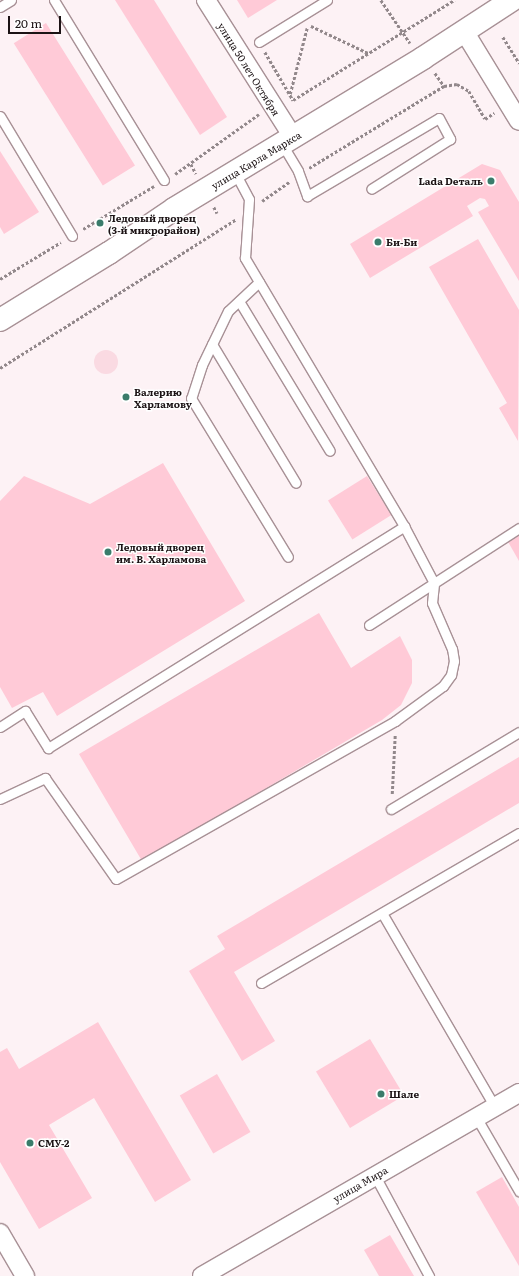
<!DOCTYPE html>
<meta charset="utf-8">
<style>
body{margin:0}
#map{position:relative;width:519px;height:1276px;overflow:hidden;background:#fdf2f5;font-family:Literata,serif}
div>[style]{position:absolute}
.green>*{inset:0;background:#fadae2}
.round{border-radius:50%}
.building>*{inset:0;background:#ffcad7;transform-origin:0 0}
.path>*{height:2.5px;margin-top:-1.25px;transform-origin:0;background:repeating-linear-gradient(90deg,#92888b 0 3px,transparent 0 5px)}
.roads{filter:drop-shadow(1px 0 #a89196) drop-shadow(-1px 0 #a89196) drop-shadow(0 1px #a89196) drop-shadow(0 -1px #a89196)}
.lane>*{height:9px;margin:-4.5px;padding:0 4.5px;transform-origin:4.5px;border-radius:4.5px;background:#fff}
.street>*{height:18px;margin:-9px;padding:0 9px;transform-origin:9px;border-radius:9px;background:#fff}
.secondary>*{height:22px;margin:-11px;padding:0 11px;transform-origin:11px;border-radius:11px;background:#fff}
.dots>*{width:11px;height:11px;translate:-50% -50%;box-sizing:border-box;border:2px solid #fff;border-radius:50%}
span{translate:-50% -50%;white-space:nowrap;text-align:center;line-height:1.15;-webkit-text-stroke:3px #fff;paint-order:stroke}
.street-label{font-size:10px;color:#1b1214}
.poi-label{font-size:10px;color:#1b1214;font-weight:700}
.right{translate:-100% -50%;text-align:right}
.left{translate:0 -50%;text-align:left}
.scale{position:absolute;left:8px;top:16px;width:53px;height:18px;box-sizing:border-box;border:2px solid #1b1214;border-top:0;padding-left:5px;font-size:12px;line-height:14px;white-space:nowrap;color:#1b1214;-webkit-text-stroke:3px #fff;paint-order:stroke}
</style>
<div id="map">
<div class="green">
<i class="round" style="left:94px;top:350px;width:24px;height:24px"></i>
</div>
<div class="building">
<i style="clip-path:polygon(115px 0,154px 0,227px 117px,200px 135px)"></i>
<i style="clip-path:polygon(237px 0,277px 0,248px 18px)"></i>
<i style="left:46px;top:23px;width:168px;height:38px;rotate:58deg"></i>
<i style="clip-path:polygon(0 151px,39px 212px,4px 234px,0 227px)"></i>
<i style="clip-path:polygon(482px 164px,500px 170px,519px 202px,519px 281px,478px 212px,489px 206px,485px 199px,480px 198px,467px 206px,473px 216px,370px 278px,350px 244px)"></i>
<i style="clip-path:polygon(478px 239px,519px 310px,518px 441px,499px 408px,507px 403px,429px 267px)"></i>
<i style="clip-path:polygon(163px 463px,245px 601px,57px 716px,43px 692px,12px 708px,0 687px,0 501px,24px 476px,90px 504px)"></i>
<i style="left:367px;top:476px;width:46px;height:46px;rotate:58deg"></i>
<i style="clip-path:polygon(519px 533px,519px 561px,507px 540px)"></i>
<i style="clip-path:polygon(319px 613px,351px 668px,400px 636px,412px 660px,412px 683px,401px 705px,382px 720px,142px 861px,79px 754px)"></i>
<i style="clip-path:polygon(519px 757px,519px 803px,234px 972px,275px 1041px,242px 1061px,189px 971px,225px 949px,217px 936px)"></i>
<i style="clip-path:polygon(98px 1022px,191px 1180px,155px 1202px,94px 1098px,49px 1125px,92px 1198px,39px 1229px,0 1162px,0 1052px,7px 1048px,19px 1069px)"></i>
<i style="left:370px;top:1039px;width:66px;height:63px;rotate:59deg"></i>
<i style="left:217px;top:1074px;width:67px;height:43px;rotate:60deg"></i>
<i style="clip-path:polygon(502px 1177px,519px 1207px,519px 1266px,476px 1192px)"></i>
<i style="clip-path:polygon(390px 1235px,414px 1276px,379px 1276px,364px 1250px)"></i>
</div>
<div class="path">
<i style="left:381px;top:0;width:52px;rotate:56deg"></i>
<i style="left:311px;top:26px;width:63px;rotate:25.3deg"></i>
<i style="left:503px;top:37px;width:31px;rotate:58deg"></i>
<i style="left:265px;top:52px;width:56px;rotate:59.7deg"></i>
<i style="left:293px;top:100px;width:190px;rotate:-31.8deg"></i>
<i style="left:435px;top:73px;width:16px;rotate:55deg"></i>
<i style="left:444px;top:86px;width:13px;rotate:-9deg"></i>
<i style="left:457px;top:84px;width:14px;rotate:30deg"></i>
<i style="left:469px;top:91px;width:32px;rotate:60deg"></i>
<i style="left:485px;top:119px;width:11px;rotate:-34deg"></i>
<i style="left:290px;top:94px;width:68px;rotate:-75.6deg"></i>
<i style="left:191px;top:164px;width:11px;rotate:63deg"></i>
<i style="left:309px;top:168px;width:158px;rotate:-31.3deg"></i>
<i style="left:175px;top:174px;width:103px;rotate:-35.5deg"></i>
<i style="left:262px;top:201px;width:33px;rotate:-35deg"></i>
<i style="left:214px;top:207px;width:7px;rotate:63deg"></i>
<i style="left:83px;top:229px;width:83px;rotate:-31.2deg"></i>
<i style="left:0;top:279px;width:71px;rotate:-31.2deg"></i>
<i style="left:0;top:368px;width:278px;rotate:-32.2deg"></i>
<i style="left:392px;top:794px;width:59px;rotate:-87.1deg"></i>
</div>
<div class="roads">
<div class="lane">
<i style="left:54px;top:0;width:211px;rotate:58.6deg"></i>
<i style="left:0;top:7px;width:13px;rotate:-32deg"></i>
<i style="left:259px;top:42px;width:80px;rotate:-31.7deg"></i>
<i style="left:0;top:116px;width:140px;rotate:59deg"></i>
<i style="left:282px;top:144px;width:31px;rotate:59deg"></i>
<i style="left:298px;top:171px;width:27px;rotate:70deg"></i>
<i style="left:307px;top:196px;width:153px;rotate:-30.6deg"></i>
<i style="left:439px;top:118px;width:24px;rotate:62deg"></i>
<i style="left:450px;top:139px;width:93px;rotate:147.7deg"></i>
<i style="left:259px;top:282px;width:42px;rotate:136.9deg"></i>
<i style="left:228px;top:311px;width:60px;rotate:115.7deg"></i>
<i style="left:202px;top:365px;width:35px;rotate:108deg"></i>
<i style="left:191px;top:398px;width:186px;rotate:58.6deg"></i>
<i style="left:239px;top:301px;width:175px;rotate:58.8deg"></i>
<i style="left:212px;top:344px;width:162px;rotate:58.9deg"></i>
<i style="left:369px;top:625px;width:77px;rotate:-32.9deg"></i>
<i style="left:434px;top:583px;width:64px;rotate:-117.8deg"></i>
<i style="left:0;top:727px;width:30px;rotate:-33deg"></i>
<i style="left:25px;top:711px;width:44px;rotate:58.1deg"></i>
<i style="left:48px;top:748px;width:420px;rotate:-31.9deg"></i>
<i style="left:404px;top:526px;width:312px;rotate:-120.7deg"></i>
<i style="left:245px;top:258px;width:59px;rotate:-86.1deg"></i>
<i style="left:249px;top:199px;width:30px;rotate:-118deg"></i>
<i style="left:0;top:799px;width:50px;rotate:-25deg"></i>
<i style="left:45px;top:778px;width:123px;rotate:54.9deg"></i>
<i style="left:116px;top:879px;width:321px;rotate:-29.5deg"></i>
<i style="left:395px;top:721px;width:59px;rotate:-36.1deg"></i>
<i style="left:443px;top:686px;width:14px;rotate:-54deg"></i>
<i style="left:451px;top:675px;width:14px;rotate:-78deg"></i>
<i style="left:454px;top:661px;width:12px;rotate:-99deg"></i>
<i style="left:452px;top:649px;width:50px;rotate:-113.5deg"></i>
<i style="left:432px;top:603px;width:20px;rotate:-84deg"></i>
<i style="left:434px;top:583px;width:101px;rotate:-32.9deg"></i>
<i style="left:391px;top:809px;width:149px;rotate:-31deg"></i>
<i style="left:382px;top:913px;width:225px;rotate:59.8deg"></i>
<i style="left:261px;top:983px;width:298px;rotate:-30.2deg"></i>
<i style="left:476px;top:1117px;width:86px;rotate:59.8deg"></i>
<i style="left:375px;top:1176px;width:114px;rotate:61.6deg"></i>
</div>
<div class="street">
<i style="left:206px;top:0;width:162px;rotate:57.6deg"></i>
<i style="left:464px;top:31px;width:105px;rotate:58.6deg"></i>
<i style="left:0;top:1233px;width:50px;rotate:59.8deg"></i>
<i style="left:202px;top:1276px;width:366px;rotate:-30deg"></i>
</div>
<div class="secondary">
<i style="left:0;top:320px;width:128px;rotate:-31.6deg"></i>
<i style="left:109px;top:253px;width:78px;rotate:-34.1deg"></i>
<i style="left:174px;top:209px;width:291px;rotate:-31.2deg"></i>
<i style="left:423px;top:58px;width:106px;rotate:-33.1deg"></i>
</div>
</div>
<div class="dots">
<i style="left:491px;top:181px;background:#3b7c6b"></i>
<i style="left:100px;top:223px;background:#3b7c6b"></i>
<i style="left:378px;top:242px;background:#3b7c6b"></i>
<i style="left:126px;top:397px;background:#3b7c6b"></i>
<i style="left:108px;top:552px;background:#3b7c6b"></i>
<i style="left:381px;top:1094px;background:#3b7c6b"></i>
<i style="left:30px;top:1143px;background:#3b7c6b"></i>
</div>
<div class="street-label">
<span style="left:249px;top:69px;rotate:58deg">улица 50 лет Октября</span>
<span style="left:256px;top:160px;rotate:-31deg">улица Карла Маркса</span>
<span style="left:360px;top:1184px;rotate:-30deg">улица Мира</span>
</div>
<div class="poi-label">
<span class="right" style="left:483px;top:181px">Lada Dеталь</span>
<span class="left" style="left:108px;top:223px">Ледовый дворец<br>(3-й микрорайон)</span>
<span class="left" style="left:386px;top:242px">Би-Би</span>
<span class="left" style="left:134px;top:397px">Валерию<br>Харламову</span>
<span class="left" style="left:116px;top:552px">Ледовый дворец<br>им. В. Харламова</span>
<span class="left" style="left:389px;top:1094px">Шале</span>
<span class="left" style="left:38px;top:1143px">СМУ-2</span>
</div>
<div class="scale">20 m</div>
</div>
